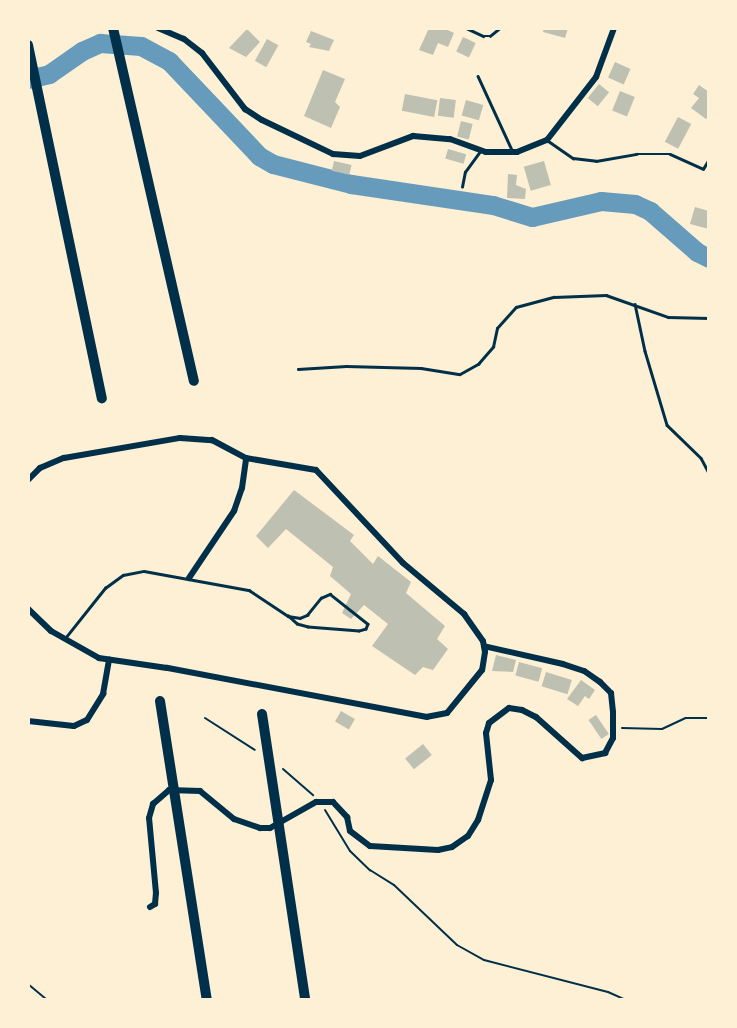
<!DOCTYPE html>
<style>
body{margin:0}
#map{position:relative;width:737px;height:1028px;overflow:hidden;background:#fdf0d5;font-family:Jost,sans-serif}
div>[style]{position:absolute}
.river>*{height:19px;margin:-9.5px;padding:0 9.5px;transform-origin:9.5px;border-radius:9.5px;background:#669bbc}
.building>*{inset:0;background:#bec0b2;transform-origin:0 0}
.path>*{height:2px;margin:-1px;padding:0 1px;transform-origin:1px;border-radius:1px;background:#003049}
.service>*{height:2.5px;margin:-1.25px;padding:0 1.25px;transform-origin:1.25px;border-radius:1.25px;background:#003049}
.minor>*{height:6px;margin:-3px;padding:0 3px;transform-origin:3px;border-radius:3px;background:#003049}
.motorway>*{height:10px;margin:-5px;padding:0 5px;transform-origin:5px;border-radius:5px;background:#003049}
span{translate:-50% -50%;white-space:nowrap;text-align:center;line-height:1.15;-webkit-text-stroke:5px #fdf0d5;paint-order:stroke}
.frame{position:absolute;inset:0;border:30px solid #fdf0d5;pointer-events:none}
</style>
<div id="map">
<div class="river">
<i style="left:28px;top:79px;width:22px;rotate:-13deg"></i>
<i style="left:49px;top:74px;width:40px;rotate:-34.9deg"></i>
<i style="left:82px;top:51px;width:20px;rotate:-24deg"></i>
<i style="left:100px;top:43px;width:41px;rotate:4.2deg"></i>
<i style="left:141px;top:46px;width:32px;rotate:28deg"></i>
<i style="left:169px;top:61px;width:131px;rotate:46.5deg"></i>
<i style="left:259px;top:156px;width:16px;rotate:30deg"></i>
<i style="left:273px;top:164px;width:81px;rotate:14.4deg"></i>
<i style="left:351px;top:184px;width:144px;rotate:8.4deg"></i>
<i style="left:493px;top:205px;width:41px;rotate:17.1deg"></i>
<i style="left:532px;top:217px;width:71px;rotate:-13.1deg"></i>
<i style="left:601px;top:201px;width:34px;rotate:5deg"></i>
<i style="left:635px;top:204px;width:17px;rotate:25deg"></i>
<i style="left:650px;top:211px;width:62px;rotate:41.1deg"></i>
<i style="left:697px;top:252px;width:13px;rotate:27deg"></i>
</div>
<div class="building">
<i style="clip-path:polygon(429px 28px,443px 28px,454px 33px,448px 47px,438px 43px,433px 55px,419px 50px)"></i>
<i style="clip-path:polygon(544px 28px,568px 28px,565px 38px,543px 32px)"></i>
<i style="clip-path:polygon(247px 29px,260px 42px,246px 57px,229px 48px)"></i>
<i style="clip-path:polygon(311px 31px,334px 40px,329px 51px,309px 47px,311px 44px,306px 42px)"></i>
<i style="left:463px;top:37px;width:14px;height:16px;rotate:25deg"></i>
<i style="left:267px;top:39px;width:13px;height:25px;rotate:29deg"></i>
<i style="left:615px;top:62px;width:17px;height:17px;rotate:24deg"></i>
<i style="clip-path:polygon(323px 70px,345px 79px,335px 102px,340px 107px,331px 128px,304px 116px)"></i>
<i style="left:599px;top:84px;width:13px;height:18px;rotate:39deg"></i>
<i style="clip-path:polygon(699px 85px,709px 92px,709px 115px,706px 119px,691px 108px,699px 98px,693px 94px)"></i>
<i style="left:620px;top:91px;width:16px;height:21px;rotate:22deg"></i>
<i style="left:405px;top:94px;width:33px;height:17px;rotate:11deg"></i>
<i style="left:440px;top:98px;width:16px;height:18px;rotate:7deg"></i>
<i style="left:466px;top:100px;width:18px;height:16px;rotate:16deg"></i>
<i style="left:678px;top:117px;width:15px;height:28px;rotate:28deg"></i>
<i style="left:461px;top:121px;width:12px;height:16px;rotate:14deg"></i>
<i style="left:448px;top:149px;width:19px;height:10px;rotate:16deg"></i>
<i style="left:334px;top:161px;width:18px;height:10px;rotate:13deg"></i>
<i style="left:544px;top:161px;width:25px;height:21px;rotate:74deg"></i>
<i style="clip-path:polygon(508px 174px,517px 175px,516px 185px,526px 189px,525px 199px,507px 198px)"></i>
<i style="clip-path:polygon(695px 207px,709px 211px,709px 229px,690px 224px)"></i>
<i style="clip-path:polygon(294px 490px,354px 535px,350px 541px,373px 564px,378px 556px,411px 582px,406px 593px,445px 626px,437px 639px,448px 649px,433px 670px,423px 667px,415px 675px,372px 646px,388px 624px,364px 605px,351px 619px,342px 613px,351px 594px,330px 576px,333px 567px,286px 529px,268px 548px,256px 536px)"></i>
<i style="clip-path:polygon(496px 655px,516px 660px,513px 672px,492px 671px)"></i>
<i style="left:519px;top:662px;width:24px;height:14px;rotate:15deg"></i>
<i style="left:546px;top:672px;width:27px;height:15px;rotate:17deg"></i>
<i style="clip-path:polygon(581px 680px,595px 690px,589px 699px,585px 696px,578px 706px,567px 699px)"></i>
<i style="left:341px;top:711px;width:16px;height:12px;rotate:30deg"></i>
<i style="left:596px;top:715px;width:23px;height:9px;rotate:56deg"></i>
<i style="left:423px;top:744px;width:14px;height:23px;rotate:51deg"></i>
</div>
<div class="path">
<i style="left:205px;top:718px;width:59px;rotate:32.6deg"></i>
<i style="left:622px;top:728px;width:40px;rotate:1.4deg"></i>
<i style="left:662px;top:729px;width:26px;rotate:-25deg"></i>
<i style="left:686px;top:718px;width:23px"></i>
<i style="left:283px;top:769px;width:40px;rotate:41deg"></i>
<i style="left:325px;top:810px;width:48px;rotate:58.6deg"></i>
<i style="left:350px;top:851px;width:28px;rotate:44deg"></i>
<i style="left:370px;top:870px;width:28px;rotate:32deg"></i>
<i style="left:394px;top:885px;width:87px;rotate:43.6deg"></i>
<i style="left:457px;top:945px;width:31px;rotate:29deg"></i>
<i style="left:484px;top:960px;width:128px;rotate:14.5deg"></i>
<i style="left:608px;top:992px;width:20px;rotate:24deg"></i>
<i style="left:28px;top:984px;width:25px;rotate:40deg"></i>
</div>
<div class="service">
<i style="left:466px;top:28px;width:19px;rotate:25deg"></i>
<i style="left:483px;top:36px;width:7px"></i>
<i style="left:490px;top:36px;width:13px;rotate:-39deg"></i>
<i style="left:478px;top:76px;width:81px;rotate:65.3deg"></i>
<i style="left:547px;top:140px;width:32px;rotate:35deg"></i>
<i style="left:573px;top:158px;width:23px;rotate:7deg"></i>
<i style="left:596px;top:161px;width:41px;rotate:-9.9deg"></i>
<i style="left:636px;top:154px;width:34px"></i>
<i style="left:670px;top:154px;width:36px;rotate:24deg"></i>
<i style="left:703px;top:169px;width:12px;rotate:-59deg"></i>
<i style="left:462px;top:187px;width:15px;rotate:-79deg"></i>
<i style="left:465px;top:172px;width:24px;rotate:-54deg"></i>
<i style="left:635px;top:304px;width:48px;rotate:78deg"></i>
<i style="left:645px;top:351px;width:77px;rotate:73.4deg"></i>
<i style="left:667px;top:425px;width:47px;rotate:44.1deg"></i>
<i style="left:701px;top:458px;width:17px;rotate:62deg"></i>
<i style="left:298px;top:369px;width:48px;rotate:-3.6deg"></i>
<i style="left:346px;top:366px;width:75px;rotate:1.5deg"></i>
<i style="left:421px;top:368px;width:39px;rotate:9deg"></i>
<i style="left:460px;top:374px;width:21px;rotate:-29deg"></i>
<i style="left:478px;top:364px;width:23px;rotate:-49deg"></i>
<i style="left:493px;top:347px;width:19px;rotate:-78deg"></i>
<i style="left:497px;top:328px;width:28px;rotate:-48deg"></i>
<i style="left:516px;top:307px;width:39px;rotate:-15deg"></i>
<i style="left:554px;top:297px;width:52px;rotate:-2.2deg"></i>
<i style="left:606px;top:295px;width:66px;rotate:19.5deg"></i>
<i style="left:668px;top:317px;width:41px;rotate:1.4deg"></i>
<i style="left:66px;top:637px;width:63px;rotate:-51.5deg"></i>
<i style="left:105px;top:588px;width:22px;rotate:-36deg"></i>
<i style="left:123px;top:575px;width:21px;rotate:-11deg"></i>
<i style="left:144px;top:571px;width:107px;rotate:10.3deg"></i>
<i style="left:249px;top:590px;width:47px;rotate:33.7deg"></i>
<i style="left:288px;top:616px;width:12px;rotate:9deg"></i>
<i style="left:300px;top:618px;width:8px;rotate:-23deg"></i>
<i style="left:307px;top:615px;width:22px;rotate:-51deg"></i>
<i style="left:321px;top:598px;width:10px;rotate:-24deg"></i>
<i style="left:330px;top:594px;width:48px;rotate:38.3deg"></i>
<i style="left:368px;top:624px;width:5px;rotate:112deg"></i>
<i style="left:366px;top:629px;width:7px;rotate:164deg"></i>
<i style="left:359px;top:631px;width:51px;rotate:-175.5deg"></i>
<i style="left:308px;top:627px;width:11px;rotate:-165deg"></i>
<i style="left:297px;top:624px;width:12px;rotate:-138deg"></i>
</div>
<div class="minor">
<i style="left:158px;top:28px;width:28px;rotate:23deg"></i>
<i style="left:184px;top:39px;width:23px;rotate:38deg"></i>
<i style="left:202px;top:53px;width:71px;rotate:52.5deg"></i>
<i style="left:245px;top:109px;width:20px;rotate:33deg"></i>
<i style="left:262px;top:120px;width:79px;rotate:25.6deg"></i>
<i style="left:333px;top:154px;width:27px;rotate:4deg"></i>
<i style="left:360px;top:156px;width:57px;rotate:-20.7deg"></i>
<i style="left:413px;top:136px;width:37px;rotate:5deg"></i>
<i style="left:450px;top:139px;width:38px;rotate:20deg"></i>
<i style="left:486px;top:152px;width:31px"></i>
<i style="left:517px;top:152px;width:32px;rotate:-22deg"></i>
<i style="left:547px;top:140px;width:80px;rotate:-52.1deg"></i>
<i style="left:596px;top:77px;width:52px;rotate:-69.8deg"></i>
<i style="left:28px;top:480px;width:17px;rotate:-45deg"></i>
<i style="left:40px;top:468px;width:26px;rotate:-23deg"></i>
<i style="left:64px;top:458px;width:118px;rotate:-9.8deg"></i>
<i style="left:180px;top:438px;width:32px;rotate:4deg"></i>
<i style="left:212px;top:440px;width:38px;rotate:28deg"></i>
<i style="left:246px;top:458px;width:71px;rotate:9.7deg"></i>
<i style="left:316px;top:470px;width:127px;rotate:46.9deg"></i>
<i style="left:403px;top:563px;width:80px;rotate:39.9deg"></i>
<i style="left:464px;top:614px;width:33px;rotate:55deg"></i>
<i style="left:483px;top:641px;width:11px;rotate:80deg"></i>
<i style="left:485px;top:652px;width:18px;rotate:99deg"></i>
<i style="left:482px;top:670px;width:55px;rotate:129.1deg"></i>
<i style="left:447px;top:713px;width:20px;rotate:169deg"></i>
<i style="left:427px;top:717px;width:265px;rotate:-169.3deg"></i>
<i style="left:167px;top:668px;width:69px;rotate:-171.6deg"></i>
<i style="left:99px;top:658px;width:55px;rotate:-150.6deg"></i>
<i style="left:51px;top:631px;width:32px;rotate:-136deg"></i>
<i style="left:189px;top:578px;width:81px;rotate:-56.1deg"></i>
<i style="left:234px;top:511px;width:24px;rotate:-71deg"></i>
<i style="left:242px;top:488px;width:30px;rotate:-82deg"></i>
<i style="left:28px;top:721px;width:46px;rotate:6.2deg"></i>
<i style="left:74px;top:726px;width:14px;rotate:-25deg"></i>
<i style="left:87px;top:720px;width:31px;rotate:-58deg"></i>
<i style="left:103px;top:694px;width:35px;rotate:-80deg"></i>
<i style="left:150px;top:907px;width:6px;rotate:-31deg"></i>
<i style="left:155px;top:904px;width:11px;rotate:-85deg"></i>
<i style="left:156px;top:893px;width:75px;rotate:-95.3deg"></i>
<i style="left:149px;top:818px;width:15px;rotate:-74deg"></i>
<i style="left:153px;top:804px;width:21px;rotate:-41deg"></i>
<i style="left:169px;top:790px;width:31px;rotate:2deg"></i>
<i style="left:200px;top:791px;width:44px;rotate:39.5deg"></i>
<i style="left:234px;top:819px;width:28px;rotate:19deg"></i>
<i style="left:260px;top:828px;width:10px"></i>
<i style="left:270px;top:828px;width:53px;rotate:-29.5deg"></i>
<i style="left:316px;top:802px;width:17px"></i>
<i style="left:333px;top:802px;width:21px;rotate:47deg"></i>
<i style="left:347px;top:817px;width:14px;rotate:78deg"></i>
<i style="left:350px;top:831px;width:25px;rotate:37deg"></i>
<i style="left:370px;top:846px;width:68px;rotate:3.4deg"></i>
<i style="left:438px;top:850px;width:14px;rotate:-12deg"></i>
<i style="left:452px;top:847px;width:19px;rotate:-35deg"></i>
<i style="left:468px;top:836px;width:19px;rotate:-58deg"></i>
<i style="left:478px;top:820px;width:42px;rotate:-72deg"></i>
<i style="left:491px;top:780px;width:47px;rotate:-96.1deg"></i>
<i style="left:486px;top:733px;width:10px;rotate:-73deg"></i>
<i style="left:489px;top:723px;width:25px;rotate:-37deg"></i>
<i style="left:509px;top:708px;width:13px;rotate:9deg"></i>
<i style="left:522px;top:710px;width:16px;rotate:27deg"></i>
<i style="left:536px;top:717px;width:62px;rotate:41.7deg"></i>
<i style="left:582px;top:758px;width:24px;rotate:-12deg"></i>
<i style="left:605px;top:753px;width:17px;rotate:-62deg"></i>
<i style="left:613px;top:738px;width:26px;rotate:-90deg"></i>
<i style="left:613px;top:712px;width:19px;rotate:-96deg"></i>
<i style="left:611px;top:693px;width:16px;rotate:-135deg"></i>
<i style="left:600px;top:682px;width:19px;rotate:-145deg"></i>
<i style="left:584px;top:671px;width:22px;rotate:-162deg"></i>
<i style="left:563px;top:664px;width:81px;rotate:-167.2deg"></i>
</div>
<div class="motorway">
<i style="left:113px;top:28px;width:362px;rotate:77.1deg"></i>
<i style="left:28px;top:45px;width:361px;rotate:78.2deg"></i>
<i style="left:160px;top:701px;width:303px;rotate:81.1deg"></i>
<i style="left:262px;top:714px;width:289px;rotate:81.4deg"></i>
</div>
<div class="frame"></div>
</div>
